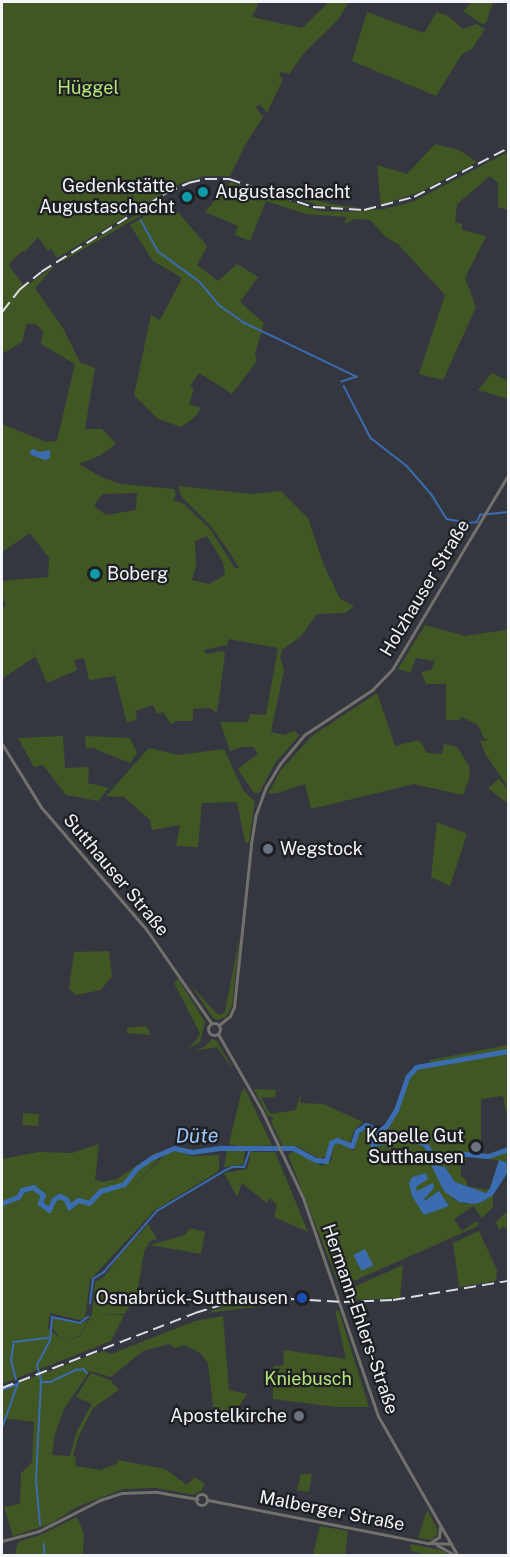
<!DOCTYPE html>
<meta charset="utf-8">
<style>
body{margin:0}
#map{position:relative;width:510px;height:1557px;overflow:hidden;background:#343740;font-family:"Public Sans",sans-serif}
div>[style]{position:absolute}
.green>*{inset:0;background:#415723;transform-origin:0 0}
.water>*{inset:0;background:#3a6caf;transform-origin:0 0}
.stream>*{height:1.5px;margin:-0.75px;padding:0 0.75px;transform-origin:0.75px;border-radius:0.75px;background:#3a6caf}
.river>*{height:5px;margin:-2.5px;padding:0 2.5px;transform-origin:2.5px;border-radius:2.5px;background:#3a6caf}
.tertiary>*{height:3px;margin:-1.5px;padding:0 1.5px;transform-origin:1.5px;border-radius:1.5px;background:#73716c}
.tertiary>.ring{margin:-1.5px;padding:0;box-sizing:content-box;background:none;border:3px solid #73716c;border-radius:50%}
.rail>*{height:1.5px;margin-top:-0.75px;transform-origin:0;background:repeating-linear-gradient(90deg,#dddfe6 0 12px,transparent 0 18px)}
.dots>*{width:16px;height:16px;translate:-50% -50%;box-sizing:border-box;border:3px solid #1d1f23;border-radius:50%}
span{translate:-50% -50%;white-space:nowrap;text-align:center;line-height:1.15;-webkit-text-stroke:4.5px #1d1f23;paint-order:stroke}
.park-label{font-size:18px;color:#b6e678}
.poi-label{font-size:18px;color:#f3f5fb}
.right{translate:-100% -50%;text-align:right}
.left{translate:0 -50%;text-align:left}
.street-label{font-size:18px;color:#f3f5fb}
.water-label{font-size:20px;color:#9dc6fd;font-style:italic}
.frame{position:absolute;inset:0;border:3px solid #f3f5fb;pointer-events:none}
</style>
<div id="map">
<div class="green">
<i style="clip-path:polygon(evenodd,2px 2px,259px 2px,252px 17px,302px 28px,329px 2px,349px 2px,337px 21px,305px 52px,289px 74px,281px 72px,279px 76px,283px 79px,267px 113px,260px 104px,256px 107px,263px 117px,245px 145px,230px 176px,204px 176px,181px 183px,57px 258px,51px 249px,48px 251px,38px 237px,25px 252px,22px 251px,11px 262px,9px 266px,25px 287px,56px 264px,35px 288px,63px 328px,80px 362px,95px 368px,85px 429px,102px 429px,116px 444px,101px 455px,79px 464px,101px 477px,121px 484px,174px 489px,176px 495px,173px 500px,184px 504px,210px 529px,235px 568px,239px 568px,232px 556px,210px 525px,182px 497px,178px 486px,251px 494px,281px 491px,308px 518px,323px 563px,340px 599px,354px 606px,345px 613px,317px 614px,301px 636px,282px 650px,280px 657px,284px 670px,271px 732px,284px 735px,295px 731px,299px 736px,276px 762px,259px 793px,254px 793px,238px 769px,258px 754px,253px 747px,241px 747px,230px 751px,220px 722px,248px 722px,250px 714px,266px 715px,278px 648px,229px 639px,227px 645px,204px 650px,206px 654px,223px 651px,225px 654px,217px 713px,210px 708px,193px 709px,193px 721px,177px 721px,171px 724px,163px 712px,157px 714px,153px 705px,135px 711px,137px 719px,127px 723px,115px 676px,89px 680px,84px 658px,74px 660px,77px 670px,47px 683px,31px 646px,36px 656px,2px 679px,2px 608px,6px 606px,2px 594px,2px 581px,48px 577px,49px 558px,30px 533px,2px 552px,2px 424px,46px 442px,57px 441px,75px 364px,41px 344px,43px 331px,37px 325px,27px 323px,22px 342px,2px 354px,2px 2px,137px 493px,136px 510px,106px 515px,94px 506px,102px 494px,137px 493px,2px 2px,207px 536px,223px 562px,225px 575px,209px 584px,192px 580px,196px 566px,195px 541px,207px 536px)"></i>
<i style="clip-path:polygon(472px 2px,493px 2px,486px 23px,482px 24px,463px 11px)"></i>
<i style="clip-path:polygon(367px 12px,424px 33px,437px 12px,448px 16px,463px 29px,476px 24px,485px 29px,472px 49px,462px 54px,436px 96px,352px 61px)"></i>
<i style="clip-path:polygon(435px 144px,459px 150px,477px 162px,420px 192px,381px 205px,377px 165px,407px 174px)"></i>
<i style="clip-path:polygon(508px 152px,508px 210px,498px 207px,498px 183px,490px 176px,457px 204px,455px 222px,462px 224px,462px 230px,486px 236px,465px 278px,476px 307px,443px 380px,419px 374px,445px 295px,399px 245px,386px 237px,370px 220px,354px 219px,344px 225px,347px 217px,306px 214px,266px 201px,250px 241px,235px 235px,238px 226px,205px 212px,230px 182px,319px 211px,347px 212px,384px 209px,412px 202px)"></i>
<i style="clip-path:polygon(254px 183px,331px 204px,366px 209px,320px 206px)"></i>
<i style="clip-path:polygon(155px 203px,157px 206px,63px 261px,59px 261px)"></i>
<i style="clip-path:polygon(157px 209px,178px 212px,207px 246px,197px 265px,218px 281px,237px 264px,258px 277px,240px 302px,264px 323px,255px 354px,257px 361px,232px 394px,199px 373px,190px 386px,194px 389px,189px 404px,201px 408px,196px 416px,181px 427px,158px 419px,134px 395px,151px 315px,160px 320px,182px 278px,153px 261px,130px 225px)"></i>
<i style="clip-path:polygon(492px 373px,508px 381px,508px 399px,478px 390px)"></i>
<i style="clip-path:polygon(508px 615px,508px 787px,486px 755px,480px 741px,489px 740px,484px 738px,478px 725px,462px 717px,460px 720px,446px 720px,446px 684px,426px 684px,421px 672px,431px 670px,435px 661px,416px 658px,410px 673px,398px 669px,425px 625px,465px 636px,506px 630px)"></i>
<i style="clip-path:polygon(377px 693px,395px 746px,419px 740px,427px 753px,442px 754px,444px 744px,457px 747px,469px 766px,470px 776px,463px 795px,414px 784px,311px 809px,305px 784px,278px 793px,268px 794px,281px 770px,312px 736px)"></i>
<i style="clip-path:polygon(63px 736px,65px 768px,89px 767px,88px 783px,109px 788px,98px 801px,66px 795px,43px 765px,34px 767px,18px 738px)"></i>
<i style="clip-path:polygon(85px 736px,130px 738px,137px 753px,130px 763px,93px 748px,86px 748px)"></i>
<i style="clip-path:polygon(149px 748px,179px 755px,224px 749px,243px 790px,255px 802px,249px 843px,245px 842px,237px 802px,202px 803px,198px 847px,176px 846px,180px 825px,152px 830px,150px 820px,124px 797px,106px 796px)"></i>
<i style="clip-path:polygon(499px 779px,508px 790px,508px 804px,488px 788px)"></i>
<i style="clip-path:polygon(437px 822px,467px 834px,450px 886px,431px 877px)"></i>
<i style="clip-path:polygon(240px 934px,232px 1006px,226px 1017px,217px 1020px,213px 1018px,190px 984px,216px 1013px,221px 1015px,225px 1012px)"></i>
<i style="clip-path:polygon(109px 951px,112px 976px,101px 990px,76px 995px,69px 988px,74px 952px)"></i>
<i style="clip-path:polygon(178px 979px,205px 1022px,200px 1042px,186px 1049px,196px 1041px,200px 1033px,174px 983px)"></i>
<i style="clip-path:polygon(146px 1026px,151px 1035px,127px 1033px,127px 1028px)"></i>
<i style="clip-path:polygon(212px 1039px,217px 1041px,235px 1073px,217px 1047px,194px 1051px,204px 1047px)"></i>
<i style="clip-path:polygon(evenodd,508px 1045px,508px 1123px,503px 1096px,481px 1099px,481px 1155px,453px 1152px,448px 1159px,433px 1153px,424px 1143px,416px 1139px,402px 1136px,384px 1139px,423px 1144px,432px 1155px,448px 1160px,455px 1154px,465px 1154px,466px 1160px,461px 1163px,461px 1176px,467px 1181px,467px 1186px,488px 1190px,486px 1193px,455px 1182px,445px 1167px,432px 1166px,453px 1199px,465px 1204px,482px 1202px,493px 1195px,493px 1207px,482px 1218px,473px 1206px,454px 1219px,462px 1231px,477px 1221px,478px 1226px,340px 1287px,288px 1155px,294px 1151px,322px 1166px,332px 1160px,331px 1147px,339px 1142px,354px 1151px,359px 1134px,366px 1128px,375px 1130px,378px 1135px,388px 1127px,399px 1111px,410px 1077px,418px 1069px,431px 1067px,430px 1060px,508px 1045px,426px 1173px,415px 1187px,417px 1191px,434px 1188px,423px 1198px,449px 1205px,424px 1215px,410px 1189px,419px 1176px,426px 1173px)"></i>
<i style="clip-path:polygon(245px 1089px,272px 1145px,240px 1147px,229px 1144px,242px 1090px)"></i>
<i style="clip-path:polygon(254px 1089px,276px 1090px,275px 1098px,261px 1097px,270px 1114px,296px 1110px,301px 1093px,300px 1103px,323px 1104px,363px 1122px,354px 1130px,350px 1143px,337px 1138px,330px 1142px,326px 1156px,320px 1159px,296px 1146px,283px 1147px,271px 1121px,274px 1118px,268px 1116px)"></i>
<i style="left:23px;top:1113px;width:16px;height:12px;rotate:4deg"></i>
<i style="clip-path:polygon(99px 1144px,95px 1180px,103px 1182px,117px 1179px,157px 1152px,158px 1160px,131px 1188px,168px 1152px,179px 1151px,191px 1156px,219px 1155px,219px 1171px,155px 1210px,90px 1280px,85px 1318px,80px 1320px,50px 1313px,48px 1328px,61px 1340px,52px 1328px,53px 1317px,80px 1324px,88px 1320px,80px 1336px,61px 1341px,80px 1337px,92px 1314px,95px 1282px,104px 1277px,118px 1257px,148px 1224px,157px 1239px,150px 1241px,144px 1252px,137px 1293px,125px 1314px,94px 1314px,124px 1315px,111px 1341px,2px 1384px,2px 1159px,39px 1152px,72px 1153px)"></i>
<i style="clip-path:polygon(508px 1147px,508px 1162px,489px 1159px,488px 1155px)"></i>
<i style="clip-path:polygon(227px 1151px,245px 1151px,243px 1165px,224px 1167px)"></i>
<i style="clip-path:polygon(251px 1152px,275px 1152px,308px 1232px,274px 1217px,277px 1204px,269px 1198px,267px 1203px,242px 1183px,237px 1197px,224px 1173px,247px 1169px)"></i>
<i style="clip-path:polygon(506px 1212px,508px 1215px,508px 1232px,504px 1226px,499px 1230px,496px 1222px)"></i>
<i style="clip-path:polygon(190px 1228px,205px 1232px,201px 1254px,150px 1245px,185px 1235px)"></i>
<i style="clip-path:polygon(479px 1231px,497px 1270px,496px 1281px,459px 1287px,453px 1243px)"></i>
<i style="clip-path:polygon(403px 1265px,400px 1298px,345px 1300px,342px 1292px)"></i>
<i style="clip-path:polygon(269px 1300px,272px 1302px,270px 1305px,207px 1313px,227px 1305px)"></i>
<i style="clip-path:polygon(335px 1310px,339px 1311px,369px 1407px,336px 1407px,273px 1399px,273px 1366px,283px 1366px,284px 1350px,346px 1359px)"></i>
<i style="clip-path:polygon(223px 1316px,229px 1390px,247px 1394px,236px 1411px,214px 1414px,208px 1363px,200px 1353px,185px 1345px,175px 1348px,169px 1344px,143px 1351px,111px 1377px,90px 1371px,64px 1409px,55px 1434px,52px 1455px,70px 1456px,77px 1431px,92px 1404px,76px 1397px,91px 1373px,110px 1380px,119px 1390px,93px 1408px,78px 1438px,73px 1456px,76px 1457px,75px 1466px,100px 1470px,116px 1464px,118px 1460px,165px 1469px,187px 1485px,195px 1477px,205px 1484px,202px 1490px,194px 1495px,156px 1488px,123px 1489px,77px 1507px,50px 1524px,13px 1536px,4px 1507px,20px 1504px,21px 1473px,32px 1462px,34px 1422px,3px 1418px,2px 1422px,2px 1389px,103px 1351px,111px 1354px,195px 1321px)"></i>
<i style="clip-path:polygon(301px 1474px,312px 1474px,309px 1492px,297px 1490px)"></i>
<i style="clip-path:polygon(427px 1510px,438px 1530px,437px 1535px,432px 1540px,418px 1538px)"></i>
<i style="clip-path:polygon(77px 1517px,84px 1534px,83px 1555px,15px 1555px,18px 1542px,40px 1535px)"></i>
<i style="clip-path:polygon(320px 1526px,348px 1531px,345px 1555px,313px 1555px)"></i>
<i style="clip-path:polygon(410px 1544px,441px 1550px,450px 1555px,426px 1555px,411px 1551px)"></i>
</div>
<div class="water">
<i style="clip-path:polygon(33px 449px,40px 452px,50px 450px,50px 458px,45px 460px,31px 455px,30px 451px)"></i>
<i style="clip-path:polygon(499px 1160px,508px 1163px,508px 1172px,493px 1195px,482px 1202px,473px 1204px,459px 1202px,444px 1191px,431px 1165px,445px 1167px,455px 1182px,486px 1193px,490px 1188px)"></i>
<i style="clip-path:polygon(426px 1173px,428px 1179px,416px 1187px,417px 1191px,433px 1183px,434px 1188px,424px 1199px,426px 1200px,439px 1191px,449px 1206px,424px 1215px,412px 1196px,409px 1183px,412px 1177px)"></i>
<i style="left:365px;top:1249px;width:18px;height:13px;rotate:63deg"></i>
</div>
<div class="stream">
<i style="left:141px;top:220px;width:37px;rotate:61deg"></i>
<i style="left:159px;top:252px;width:51px;rotate:36.2deg"></i>
<i style="left:200px;top:282px;width:30px;rotate:50deg"></i>
<i style="left:219px;top:305px;width:32px;rotate:35deg"></i>
<i style="left:245px;top:323px;width:124px;rotate:25.7deg"></i>
<i style="left:357px;top:377px;width:16px;rotate:162deg"></i>
<i style="left:344px;top:386px;width:59px;rotate:62.6deg"></i>
<i style="left:371px;top:438px;width:46px;rotate:37.9deg"></i>
<i style="left:407px;top:466px;width:38px;rotate:49deg"></i>
<i style="left:432px;top:495px;width:28px;rotate:58deg"></i>
<i style="left:447px;top:519px;width:22px;rotate:10deg"></i>
<i style="left:469px;top:523px;width:8px;rotate:-7deg"></i>
<i style="left:477px;top:522px;width:8px;rotate:-67deg"></i>
<i style="left:480px;top:515px;width:28px;rotate:-6deg"></i>
<i style="left:90px;top:1304px;width:25px;rotate:-83deg"></i>
<i style="left:93px;top:1279px;width:13px;rotate:-32deg"></i>
<i style="left:104px;top:1272px;width:81px;rotate:-49deg"></i>
<i style="left:157px;top:1211px;width:78px;rotate:-30.8deg"></i>
<i style="left:224px;top:1171px;width:10px;rotate:-24deg"></i>
<i style="left:233px;top:1167px;width:11px"></i>
<i style="left:244px;top:1167px;width:20px;rotate:-70deg"></i>
<i style="left:16px;top:1380px;width:21px;rotate:-104deg"></i>
<i style="left:11px;top:1360px;width:18px;rotate:-81deg"></i>
<i style="left:14px;top:1342px;width:35px;rotate:-7deg"></i>
<i style="left:42px;top:1382px;width:9px"></i>
<i style="left:51px;top:1382px;width:28px;rotate:-26deg"></i>
<i style="left:76px;top:1370px;width:8px;rotate:-7deg"></i>
<i style="left:84px;top:1369px;width:5px;rotate:53deg"></i>
<i style="left:2px;top:1390px;width:17px;rotate:-21deg"></i>
<i style="left:2px;top:1428px;width:48px;rotate:-70.4deg"></i>
<i style="left:40px;top:1525px;width:45px;rotate:-95.1deg"></i>
<i style="left:36px;top:1480px;width:99px;rotate:-87.1deg"></i>
<i style="left:41px;top:1381px;width:16px;rotate:-104deg"></i>
<i style="left:37px;top:1365px;width:27px;rotate:-62deg"></i>
<i style="left:50px;top:1341px;width:24px;rotate:-85deg"></i>
<i style="left:52px;top:1317px;width:29px;rotate:12deg"></i>
<i style="left:80px;top:1323px;width:10px;rotate:-37deg"></i>
<i style="left:44px;top:1544px;width:12px;rotate:85deg"></i>
</div>
<div class="river">
<i style="left:378px;top:1131px;width:9px;rotate:-32deg"></i>
<i style="left:386px;top:1126px;width:19px;rotate:-58deg"></i>
<i style="left:396px;top:1110px;width:36px;rotate:-71deg"></i>
<i style="left:408px;top:1076px;width:12px;rotate:-48deg"></i>
<i style="left:416px;top:1067px;width:93px;rotate:-9.9deg"></i>
<i style="left:2px;top:1203px;width:17px;rotate:-21deg"></i>
<i style="left:18px;top:1197px;width:8px;rotate:-60deg"></i>
<i style="left:22px;top:1190px;width:11px;rotate:-15deg"></i>
<i style="left:33px;top:1187px;width:13px;rotate:39deg"></i>
<i style="left:43px;top:1195px;width:9px;rotate:111deg"></i>
<i style="left:40px;top:1203px;width:11px;rotate:38deg"></i>
<i style="left:49px;top:1210px;width:12px;rotate:-66deg"></i>
<i style="left:54px;top:1199px;width:7px;rotate:-27deg"></i>
<i style="left:60px;top:1196px;width:7px;rotate:27deg"></i>
<i style="left:66px;top:1199px;width:9px;rotate:69deg"></i>
<i style="left:69px;top:1207px;width:11px;rotate:-38deg"></i>
<i style="left:78px;top:1200px;width:11px;rotate:15deg"></i>
<i style="left:89px;top:1203px;width:16px;rotate:-47deg"></i>
<i style="left:100px;top:1191px;width:25px;rotate:-16deg"></i>
<i style="left:124px;top:1184px;width:21px;rotate:-51deg"></i>
<i style="left:137px;top:1168px;width:19px;rotate:-35deg"></i>
<i style="left:153px;top:1157px;width:23px;rotate:-23deg"></i>
<i style="left:174px;top:1148px;width:18px;rotate:13deg"></i>
<i style="left:192px;top:1152px;width:30px;rotate:-8deg"></i>
<i style="left:222px;top:1148px;width:71px"></i>
<i style="left:293px;top:1148px;width:26px;rotate:28deg"></i>
<i style="left:316px;top:1160px;width:10px;rotate:6deg"></i>
<i style="left:326px;top:1161px;width:19px;rotate:-74deg"></i>
<i style="left:331px;top:1143px;width:7px;rotate:-27deg"></i>
<i style="left:337px;top:1140px;width:16px;rotate:22deg"></i>
<i style="left:352px;top:1146px;width:16px;rotate:-72deg"></i>
<i style="left:357px;top:1131px;width:11px;rotate:-34deg"></i>
<i style="left:366px;top:1125px;width:14px;rotate:21deg"></i>
<i style="left:379px;top:1130px;width:13px;rotate:141deg"></i>
<i style="left:369px;top:1138px;width:7px;rotate:63deg"></i>
<i style="left:372px;top:1144px;width:31px;rotate:-11deg"></i>
<i style="left:402px;top:1138px;width:14px;rotate:12deg"></i>
<i style="left:416px;top:1141px;width:8px;rotate:14deg"></i>
<i style="left:424px;top:1143px;width:14px;rotate:54deg"></i>
<i style="left:432px;top:1154px;width:17px;rotate:21deg"></i>
<i style="left:448px;top:1160px;width:9px;rotate:-49deg"></i>
<i style="left:454px;top:1153px;width:34px;rotate:5deg"></i>
<i style="left:488px;top:1156px;width:21px;rotate:-19deg"></i>
</div>
<div class="tertiary">
<i style="left:2px;top:744px;width:74px;rotate:58.2deg"></i>
<i style="left:41px;top:807px;width:161px;rotate:49.3deg"></i>
<i style="left:146px;top:929px;width:114px;rotate:55.3deg"></i>
<i class="ring" style="left:208px;top:1023px;width:9px;height:9px"></i>
<i style="left:219px;top:1025px;width:14px;rotate:-39deg"></i>
<i style="left:230px;top:1016px;width:10px;rotate:-66deg"></i>
<i style="left:234px;top:1007px;width:164px;rotate:-84deg"></i>
<i style="left:251px;top:844px;width:30px;rotate:-81deg"></i>
<i style="left:256px;top:814px;width:29px;rotate:-70deg"></i>
<i style="left:266px;top:787px;width:26px;rotate:-59deg"></i>
<i style="left:279px;top:765px;width:39px;rotate:-50deg"></i>
<i style="left:304px;top:735px;width:82px;rotate:-33.5deg"></i>
<i style="left:372px;top:690px;width:30px;rotate:-46deg"></i>
<i style="left:393px;top:668px;width:225px;rotate:-59.2deg"></i>
<i style="left:218px;top:1034px;width:86px;rotate:60.2deg"></i>
<i style="left:261px;top:1109px;width:98px;rotate:64.7deg"></i>
<i style="left:303px;top:1198px;width:231px;rotate:71deg"></i>
<i style="left:378px;top:1416px;width:161px;rotate:60.3deg"></i>
<i class="ring" style="left:196.5px;top:1494.5px;width:8px;height:8px"></i>
<i style="left:208px;top:1500px;width:224px;rotate:11.1deg"></i>
<i style="left:428px;top:1543px;width:23px;rotate:2deg"></i>
<i style="left:2px;top:1541px;width:38px;rotate:-15deg"></i>
<i style="left:39px;top:1531px;width:68px;rotate:-26.9deg"></i>
<i style="left:100px;top:1500px;width:23px;rotate:-18deg"></i>
<i style="left:122px;top:1493px;width:35px;rotate:-2deg"></i>
<i style="left:157px;top:1492px;width:41px;rotate:9.9deg"></i>
<i style="left:431px;top:1542px;width:9px;rotate:-32deg"></i>
<i style="left:439px;top:1537px;width:10px;rotate:-84deg"></i>
<i style="left:437px;top:1545px;width:22px;rotate:30deg"></i>
</div>
<div class="rail">
<i style="left:2px;top:312px;width:28px;rotate:-52deg"></i>
<i style="left:19px;top:290px;width:28px;rotate:-39deg"></i>
<i style="left:41px;top:272px;width:148px;rotate:-32.3deg"></i>
<i style="left:166px;top:193px;width:24px;rotate:-24deg"></i>
<i style="left:188px;top:183px;width:17px;rotate:-13deg"></i>
<i style="left:205px;top:179px;width:24px"></i>
<i style="left:229px;top:179px;width:89px;rotate:18.4deg"></i>
<i style="left:313px;top:207px;width:51px;rotate:3.4deg"></i>
<i style="left:364px;top:210px;width:52px;rotate:-14.6deg"></i>
<i style="left:414px;top:197px;width:106px;rotate:-27.5deg"></i>
<i style="left:2px;top:1388px;width:207px;rotate:-21.2deg"></i>
<i style="left:195px;top:1313px;width:34px;rotate:-17deg"></i>
<i style="left:228px;top:1303px;width:45px;rotate:-6.3deg"></i>
<i style="left:273px;top:1298px;width:71px;rotate:3.2deg"></i>
<i style="left:344px;top:1302px;width:49px;rotate:-2.3deg"></i>
<i style="left:393px;top:1300px;width:117px;rotate:-9.4deg"></i>
</div>
<div class="dots">
<i style="left:203px;top:192px;background:#0f9aa8"></i>
<i style="left:187px;top:197px;background:#0f9aa8"></i>
<i style="left:95px;top:574px;background:#0f9aa8"></i>
<i style="left:268px;top:849px;background:#6b7280"></i>
<i style="left:476px;top:1147px;background:#6b7280"></i>
<i style="left:302px;top:1298px;background:#1a4fb4"></i>
<i style="left:299px;top:1416px;background:#6b7280"></i>
</div>
<div class="park-label">
<span style="left:88px;top:88px">Hüggel</span>
<span style="left:308px;top:1379px">Kniebusch</span>
</div>
<div class="poi-label">
<span class="right" style="left:175px;top:197px">Gedenkstätte<br>Augustaschacht</span>
<span class="left" style="left:215px;top:192px">Augustaschacht</span>
<span class="left" style="left:107px;top:574px">Boberg</span>
<span class="left" style="left:280px;top:849px">Wegstock</span>
<span class="right" style="left:464px;top:1147px">Kapelle Gut<br>Sutthausen</span>
<span class="right" style="left:288px;top:1298px">Osnabrück-Sutthausen</span>
<span class="right" style="left:287px;top:1416px">Apostelkirche</span>
</div>
<div class="street-label">
<span style="left:425px;top:588px;rotate:-59deg">Holzhauser Straße</span>
<span style="left:116px;top:875px;rotate:50deg">Sutthauser Straße</span>
<span style="left:360px;top:1319px;rotate:71deg">Hermann-Ehlers-Straße</span>
<span style="left:332px;top:1511px;rotate:11deg">Malberger Straße</span>
</div>
<div class="water-label">
<span style="left:197px;top:1136px;rotate:-1deg">Düte</span>
</div>
<div class="frame"></div>
</div>
